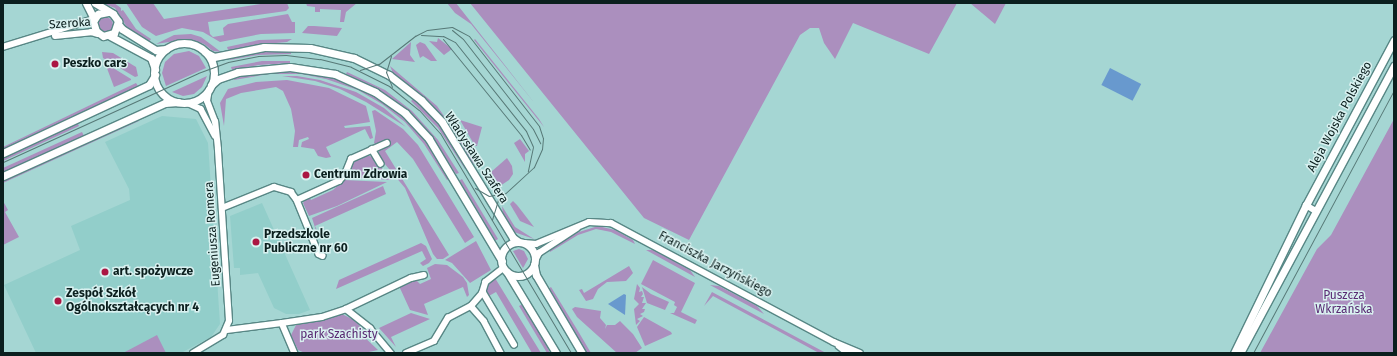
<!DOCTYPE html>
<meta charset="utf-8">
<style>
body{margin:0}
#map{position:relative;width:1397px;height:356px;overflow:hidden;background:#a5d6d3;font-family:"Fira Sans",sans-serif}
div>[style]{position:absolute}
.built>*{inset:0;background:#92ceca}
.green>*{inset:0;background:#ab8fbe;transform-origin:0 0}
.round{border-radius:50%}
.water>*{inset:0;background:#6899ce;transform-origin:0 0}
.roads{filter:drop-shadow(1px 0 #588785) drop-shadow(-1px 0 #588785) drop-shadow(0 1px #588785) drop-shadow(0 -1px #588785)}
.street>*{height:5.5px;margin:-2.75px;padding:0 2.75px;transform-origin:2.75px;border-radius:2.75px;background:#fff}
.secondary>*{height:7px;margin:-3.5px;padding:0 3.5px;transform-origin:3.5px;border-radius:3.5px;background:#fff}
.secondary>.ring{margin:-3.5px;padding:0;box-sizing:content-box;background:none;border:7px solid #fff;border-radius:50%}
.tram>*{height:1px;margin:-0.5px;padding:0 0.5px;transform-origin:0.5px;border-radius:0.5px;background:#577977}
.dots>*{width:11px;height:11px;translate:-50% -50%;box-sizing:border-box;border:2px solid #d9f1f0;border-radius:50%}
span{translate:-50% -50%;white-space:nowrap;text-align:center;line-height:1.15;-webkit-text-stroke:3px #d9f1f0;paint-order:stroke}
.street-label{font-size:12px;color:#0b1f1e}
.poi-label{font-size:12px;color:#0b1f1e;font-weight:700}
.left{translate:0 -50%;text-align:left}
.park-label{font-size:12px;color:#592a73}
.frame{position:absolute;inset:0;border:4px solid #0b1f1e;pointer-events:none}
</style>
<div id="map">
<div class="built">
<i style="clip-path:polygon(162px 116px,196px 119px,208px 143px,220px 324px,211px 337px,181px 353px,36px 353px,4px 285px,80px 250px,71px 226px,130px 200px,129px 189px,105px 142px)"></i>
<i style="clip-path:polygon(262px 203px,310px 310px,299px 314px,286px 314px,274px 308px,258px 273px,240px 275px,240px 268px,234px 268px,230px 216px)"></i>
</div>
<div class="green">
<i style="clip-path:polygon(102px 3px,114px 3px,121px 8px,121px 11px,123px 10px,136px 29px,151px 39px,149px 42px,128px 29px,115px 8px)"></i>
<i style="clip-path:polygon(126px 3px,153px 3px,164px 19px,267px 3px,287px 3px,289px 8px,286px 11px,208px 22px,210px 34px,213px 37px,224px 35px,223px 28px,228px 24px,288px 14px,292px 22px,295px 22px,295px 33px,261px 34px,220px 42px,203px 32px,182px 28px,156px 36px,142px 27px)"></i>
<i style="clip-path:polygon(306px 3px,357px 3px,346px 12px,344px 22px,340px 22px,341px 10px,320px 9px,320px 12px,315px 12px,315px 7px,307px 6px)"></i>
<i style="clip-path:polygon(447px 3px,456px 3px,536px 105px,471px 24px,455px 13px)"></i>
<i style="clip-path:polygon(470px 3px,957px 3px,929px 54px,853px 23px,835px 59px,824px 43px,819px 28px,810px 28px,800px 35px,689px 240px,644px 218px)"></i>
<i style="clip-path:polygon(970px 3px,1006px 3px,995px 24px)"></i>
<i class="round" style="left:97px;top:17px;width:16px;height:16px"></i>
<i style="clip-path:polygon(308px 26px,314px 26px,342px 28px,337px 36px,302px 33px)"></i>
<i style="clip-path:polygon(191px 34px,201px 37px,221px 52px,213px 51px,204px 44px,188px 39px,156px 44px,174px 35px)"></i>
<i style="clip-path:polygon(438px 38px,452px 49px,444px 55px,429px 41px,437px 42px)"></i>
<i style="clip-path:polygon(292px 39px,287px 42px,254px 45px,228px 50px,227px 47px,259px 40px)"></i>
<i style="clip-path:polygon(475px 39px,539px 119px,544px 127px,474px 40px)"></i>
<i style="clip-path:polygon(411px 42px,410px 55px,415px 62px,392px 59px)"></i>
<i style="clip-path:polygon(420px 42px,425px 44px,437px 61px,431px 61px,423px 56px,420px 58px,416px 45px)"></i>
<i style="clip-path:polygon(291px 49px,291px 54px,258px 55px,230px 60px,229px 57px,252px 52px)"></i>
<i style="clip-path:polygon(189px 51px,199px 56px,206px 68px,166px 86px,162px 73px,165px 62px,174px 54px)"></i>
<i style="clip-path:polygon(102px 52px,113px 53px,136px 67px,138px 76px,135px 77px,103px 58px)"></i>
<i style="clip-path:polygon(262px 61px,290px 61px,290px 63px,259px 65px,232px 70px,231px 67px)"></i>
<i style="clip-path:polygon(105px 63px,131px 79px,131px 80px,114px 87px)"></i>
<i style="clip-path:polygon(390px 66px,437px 106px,476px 162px,473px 164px,441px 116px,424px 98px,393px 73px)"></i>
<i style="clip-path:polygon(295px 70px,338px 79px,369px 92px,389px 105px,423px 136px,450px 178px,447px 180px,424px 144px,405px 122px,382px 104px,358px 90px,326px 79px,301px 74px,269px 74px,234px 80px,233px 77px,257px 72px)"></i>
<i style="clip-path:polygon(347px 72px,385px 90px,412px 111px,438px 140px,459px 173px,456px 174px,432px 137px,405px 109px,377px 89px,346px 74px)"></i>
<i style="clip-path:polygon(207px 76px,202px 87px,194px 94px,183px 96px,172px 92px)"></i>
<i style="clip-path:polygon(282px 76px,297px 76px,320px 80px,356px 92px,384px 108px,406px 127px,366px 102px,340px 89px,315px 81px)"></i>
<i style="clip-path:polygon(287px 80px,329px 88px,366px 106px,370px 122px,344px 126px,345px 128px,370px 126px,373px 138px,370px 139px,365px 129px,326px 147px,331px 157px,326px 158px,318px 156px,314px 149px,301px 147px,302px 142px,309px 139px,308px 137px,299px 140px,298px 147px,293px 147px,295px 131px,291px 109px,283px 91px,276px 87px,241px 93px,226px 99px,224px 126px,220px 103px,228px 89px,256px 82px)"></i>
<i style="clip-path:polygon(136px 83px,138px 86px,3px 149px,3px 147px)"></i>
<i style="clip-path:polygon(414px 98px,436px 120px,467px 168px,465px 169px,438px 128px,411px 101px)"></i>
<i style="clip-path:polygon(375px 110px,403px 129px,418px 145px,474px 237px,465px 243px,413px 159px,397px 142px,385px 151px,449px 255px,443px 259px,437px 259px,433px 254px,405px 188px,379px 157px,379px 150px,389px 144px,387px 140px,376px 145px,374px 143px,376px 131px,372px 111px)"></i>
<i style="clip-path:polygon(1394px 119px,1394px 353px,1260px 353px,1317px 249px,1331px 235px)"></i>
<i style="clip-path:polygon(135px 120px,139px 121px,3px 183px,3px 179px)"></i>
<i style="clip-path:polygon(460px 120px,482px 127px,477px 146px,475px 146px)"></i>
<i style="clip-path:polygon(77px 122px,79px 126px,3px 161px,3px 157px)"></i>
<i style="clip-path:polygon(82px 132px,84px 136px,3px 172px,3px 168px)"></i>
<i style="clip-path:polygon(520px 139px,529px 151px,525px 154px,525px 162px,514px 143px)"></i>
<i style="clip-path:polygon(366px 155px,373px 157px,391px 180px,346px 177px,351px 161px)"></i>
<i style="clip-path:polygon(507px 158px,512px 166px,513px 174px,509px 180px,500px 186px,491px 172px)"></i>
<i style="left:462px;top:179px;width:70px;height:3px;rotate:59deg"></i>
<i style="clip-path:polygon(344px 180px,387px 182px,337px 206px,309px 216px,303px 203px,305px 200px,309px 197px,311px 200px,333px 190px)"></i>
<i style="clip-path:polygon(383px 186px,386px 194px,315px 226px,319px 235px,323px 233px,325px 238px,318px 237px,312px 218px)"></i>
<i style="clip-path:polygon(3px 201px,8px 210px,5px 212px,19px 237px,3px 245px)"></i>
<i style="clip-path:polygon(513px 201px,517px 205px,534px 227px,520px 221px,510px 204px)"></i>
<i style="clip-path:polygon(502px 206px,515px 227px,534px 239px,514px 232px,503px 214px)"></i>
<i style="clip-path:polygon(598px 226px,615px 230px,633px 240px,635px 244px,611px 232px,596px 229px,578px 235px,550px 252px,549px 249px,579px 232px)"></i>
<i style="clip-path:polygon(476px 241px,491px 270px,470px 283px,452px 263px,445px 260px)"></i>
<i style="clip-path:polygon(421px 243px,426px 246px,432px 259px,429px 263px,423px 266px,420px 263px,426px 259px,422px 251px,336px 289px,339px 280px)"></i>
<i style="clip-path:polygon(519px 249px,524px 251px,528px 259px,523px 268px,513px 251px)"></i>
<i style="clip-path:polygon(646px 250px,653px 250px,690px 270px,695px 277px)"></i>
<i style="clip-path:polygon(653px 260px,695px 283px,681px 312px,697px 320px,695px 324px,670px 313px,674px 313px,677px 307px,674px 305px,675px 302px,641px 284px)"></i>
<i style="clip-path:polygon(435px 264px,447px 265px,463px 277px,467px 283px,469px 295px,467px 297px,463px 287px,424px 304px,428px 315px,410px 310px,399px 286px,411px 281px,416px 280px,420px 284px,431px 279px,427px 268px)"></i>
<i style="clip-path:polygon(629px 266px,633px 273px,626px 281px,607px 282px,598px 289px,593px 299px,586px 301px,579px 290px,582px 289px,584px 293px)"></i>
<i style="clip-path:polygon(495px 278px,541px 353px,532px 353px,496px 292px,487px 297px,487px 285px)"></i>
<i style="clip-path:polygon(637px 284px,640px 288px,639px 292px,642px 291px,643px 294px,641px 297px,644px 297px,642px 303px,646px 303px,642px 309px,645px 309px,644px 312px,640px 314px,643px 316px,637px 319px,640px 321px,636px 325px,634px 309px,639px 304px,634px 299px)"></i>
<i style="clip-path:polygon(710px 285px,719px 286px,757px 306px,764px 314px)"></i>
<i style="clip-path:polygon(551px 287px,578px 331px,591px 353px,586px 353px,548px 289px)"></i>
<i style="clip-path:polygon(642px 287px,651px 294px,669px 302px,665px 310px,647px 303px)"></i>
<i style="clip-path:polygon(712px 292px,826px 353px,819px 353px,713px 296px,704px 306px)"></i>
<i style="clip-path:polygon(523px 304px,541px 334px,550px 353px,547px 353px,519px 306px)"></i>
<i style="clip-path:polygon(575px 307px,601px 311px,600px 318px,606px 325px,605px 329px,607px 325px,615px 325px,620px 321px,633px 334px,642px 348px,635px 353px,617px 353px,577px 317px,572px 309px)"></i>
<i style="clip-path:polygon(340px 313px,354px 320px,363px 329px,360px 333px,378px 350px,364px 353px,305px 353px,298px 350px,291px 335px,296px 325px,320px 321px)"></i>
<i style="clip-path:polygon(411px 313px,430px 319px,391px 337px,396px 347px,379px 328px)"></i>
<i style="clip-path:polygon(644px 317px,671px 332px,672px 334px,645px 346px,637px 327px)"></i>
<i style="clip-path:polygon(157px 335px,166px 353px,123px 353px)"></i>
</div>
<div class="water">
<i style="left:1110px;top:68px;width:35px;height:19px;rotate:27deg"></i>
<i style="clip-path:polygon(624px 294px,626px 295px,625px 315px,608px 304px)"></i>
</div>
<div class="roads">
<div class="street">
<i style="left:55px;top:36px;width:36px;rotate:-6deg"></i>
<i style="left:91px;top:32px;width:7px;rotate:16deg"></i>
<i style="left:3px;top:47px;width:95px;rotate:-17.1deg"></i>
<i style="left:188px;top:103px;width:14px;rotate:25deg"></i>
<i style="left:201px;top:109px;width:30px;rotate:62deg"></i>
<i style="left:372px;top:149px;width:17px;rotate:59deg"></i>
<i style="left:297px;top:200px;width:58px;rotate:67.8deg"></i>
<i style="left:319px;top:254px;width:4px;rotate:27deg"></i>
<i style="left:1306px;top:205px;width:12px;rotate:31deg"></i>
<i style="left:222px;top:208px;width:56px;rotate:-22deg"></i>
<i style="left:274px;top:187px;width:18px;rotate:16deg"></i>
<i style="left:291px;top:192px;width:10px;rotate:53deg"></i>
<i style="left:297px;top:200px;width:46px;rotate:-24.3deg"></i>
<i style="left:339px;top:181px;width:9px;rotate:-49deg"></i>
<i style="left:345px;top:174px;width:16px;rotate:-68deg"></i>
<i style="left:351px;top:159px;width:39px;rotate:-24deg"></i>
<i style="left:524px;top:243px;width:12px;rotate:5deg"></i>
<i style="left:536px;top:244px;width:57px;rotate:-22.5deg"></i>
<i style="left:589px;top:222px;width:22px;rotate:3deg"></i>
<i style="left:611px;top:223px;width:253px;rotate:28.1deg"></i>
<i style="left:834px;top:342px;width:28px;rotate:23deg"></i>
<i style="left:535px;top:261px;width:9px;rotate:-63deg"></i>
<i style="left:539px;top:253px;width:45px;rotate:-33.3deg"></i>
<i style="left:504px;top:268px;width:23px;rotate:142deg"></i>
<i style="left:486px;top:282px;width:10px;rotate:107deg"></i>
<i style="left:483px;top:292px;width:61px;rotate:59.2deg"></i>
<i style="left:471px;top:306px;width:20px;rotate:49deg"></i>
<i style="left:484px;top:321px;width:36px;rotate:62deg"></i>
<i style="left:346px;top:309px;width:72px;rotate:-25.5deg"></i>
<i style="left:411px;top:278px;width:13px;rotate:-13deg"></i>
<i style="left:282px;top:323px;width:40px;rotate:-8.5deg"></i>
<i style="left:322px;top:317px;width:25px;rotate:-18deg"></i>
<i style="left:346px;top:309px;width:31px;rotate:38deg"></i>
<i style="left:370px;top:328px;width:33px;rotate:50deg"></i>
<i style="left:227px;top:330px;width:55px;rotate:-7.3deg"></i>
<i style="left:282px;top:323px;width:33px;rotate:67deg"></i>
<i style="left:839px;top:346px;width:11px;rotate:38deg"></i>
<i style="left:193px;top:353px;width:35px;rotate:-31deg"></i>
<i style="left:223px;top:335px;width:15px;rotate:-67deg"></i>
<i style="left:229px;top:321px;width:172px;rotate:-93.7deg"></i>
<i style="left:218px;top:149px;width:27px;rotate:-96deg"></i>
<i style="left:215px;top:122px;width:22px;rotate:-111deg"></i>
<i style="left:207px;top:101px;width:11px;rotate:-80deg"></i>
<i style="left:406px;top:353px;width:30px;rotate:-23deg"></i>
<i style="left:434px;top:341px;width:27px;rotate:-59deg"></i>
<i style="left:448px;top:318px;width:26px;rotate:-28deg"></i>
<i style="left:471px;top:306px;width:18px;rotate:-49deg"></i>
</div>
<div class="secondary">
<i style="left:86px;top:3px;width:18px;rotate:63deg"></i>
<i style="left:95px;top:3px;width:21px;rotate:31deg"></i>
<i style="left:113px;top:14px;width:9px;rotate:54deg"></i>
<i style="left:118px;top:21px;width:13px;rotate:108deg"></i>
<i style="left:114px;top:33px;width:11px;rotate:165deg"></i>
<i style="left:103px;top:36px;width:9px;rotate:-144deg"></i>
<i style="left:96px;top:31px;width:10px;rotate:-107deg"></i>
<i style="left:93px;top:21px;width:9px;rotate:-54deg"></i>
<i style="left:98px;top:14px;width:10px;rotate:-11deg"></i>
<i style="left:118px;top:24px;width:6px;rotate:51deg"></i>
<i style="left:122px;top:29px;width:40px;rotate:32deg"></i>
<i style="left:156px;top:50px;width:10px;rotate:-6deg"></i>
<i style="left:110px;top:36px;width:47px;rotate:28.2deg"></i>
<i style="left:151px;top:58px;width:12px;rotate:70deg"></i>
<i class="ring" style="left:154px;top:43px;width:53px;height:53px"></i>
<i style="left:205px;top:52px;width:10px;rotate:29deg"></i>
<i style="left:214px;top:57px;width:51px;rotate:-11.3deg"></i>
<i style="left:264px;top:47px;width:46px;rotate:1.2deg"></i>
<i style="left:310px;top:48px;width:45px;rotate:12.8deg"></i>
<i style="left:354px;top:58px;width:39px;rotate:26deg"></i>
<i style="left:389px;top:75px;width:41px;rotate:38deg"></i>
<i style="left:421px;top:100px;width:30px;rotate:46deg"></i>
<i style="left:442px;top:122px;width:136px;rotate:58.5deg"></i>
<i style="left:513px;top:238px;width:7px;rotate:34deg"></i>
<i style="left:211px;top:85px;width:9px;rotate:-41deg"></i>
<i style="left:218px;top:79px;width:21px;rotate:-19deg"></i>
<i style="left:238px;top:72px;width:52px;rotate:-5.5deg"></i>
<i style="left:290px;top:67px;width:46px;rotate:8.8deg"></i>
<i style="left:335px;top:74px;width:44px;rotate:24.2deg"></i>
<i style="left:375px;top:92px;width:37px;rotate:35deg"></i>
<i style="left:405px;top:113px;width:35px;rotate:47deg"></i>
<i style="left:429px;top:139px;width:142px;rotate:59.1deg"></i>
<i style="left:3px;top:153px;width:161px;rotate:-25deg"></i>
<i style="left:149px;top:85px;width:12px;rotate:-59deg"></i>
<i style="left:3px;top:176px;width:178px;rotate:-24.3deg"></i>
<i style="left:165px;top:103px;width:13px;rotate:-4deg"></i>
<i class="ring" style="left:501px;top:242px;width:27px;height:27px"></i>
<i style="left:534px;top:265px;width:10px;rotate:79deg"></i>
<i style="left:536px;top:275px;width:91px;rotate:59.5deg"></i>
<i style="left:507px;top:272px;width:95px;rotate:58.8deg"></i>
<i style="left:1234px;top:353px;width:165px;rotate:-64.1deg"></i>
<i style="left:1306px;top:205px;width:187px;rotate:-61.9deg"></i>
<i style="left:1240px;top:353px;width:326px;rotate:-61.8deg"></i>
</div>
</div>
<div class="tram">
<i style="left:452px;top:30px;width:14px;rotate:39deg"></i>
<i style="left:463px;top:39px;width:114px;rotate:52.1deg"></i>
<i style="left:533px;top:129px;width:16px;rotate:63deg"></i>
<i style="left:421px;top:35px;width:22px;rotate:3deg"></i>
<i style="left:443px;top:36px;width:13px;rotate:27deg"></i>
<i style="left:455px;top:42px;width:114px;rotate:51.4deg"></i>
<i style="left:526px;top:131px;width:17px;rotate:66deg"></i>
<i style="left:533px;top:147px;width:25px;rotate:102deg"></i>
<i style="left:443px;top:39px;width:124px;rotate:50.9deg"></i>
<i style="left:521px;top:135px;width:17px;rotate:59deg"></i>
<i style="left:391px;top:56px;width:17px;rotate:107deg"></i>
<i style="left:386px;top:72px;width:16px;rotate:68deg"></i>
<i style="left:360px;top:70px;width:20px;rotate:-18deg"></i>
<i style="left:379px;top:64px;width:46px;rotate:-37.9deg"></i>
<i style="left:415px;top:36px;width:13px;rotate:-27deg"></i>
<i style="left:427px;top:30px;width:25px;rotate:-7deg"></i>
<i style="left:452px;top:27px;width:19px;rotate:28deg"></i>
<i style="left:469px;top:36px;width:114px;rotate:52.1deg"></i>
<i style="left:539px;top:126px;width:13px;rotate:72deg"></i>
<i style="left:543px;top:138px;width:11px;rotate:95deg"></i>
<i style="left:542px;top:149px;width:20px;rotate:114deg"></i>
<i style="left:534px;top:167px;width:49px;rotate:137.5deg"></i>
<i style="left:498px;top:200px;width:21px;rotate:107deg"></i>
<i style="left:3px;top:162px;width:214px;rotate:-24.5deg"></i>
<i style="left:198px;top:73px;width:32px;rotate:-20deg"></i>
<i style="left:228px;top:62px;width:31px;rotate:-11deg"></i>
<i style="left:258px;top:56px;width:28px;rotate:-2deg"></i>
<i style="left:286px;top:55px;width:34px;rotate:7deg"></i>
<i style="left:320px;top:59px;width:32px;rotate:14deg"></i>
<i style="left:351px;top:67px;width:42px;rotate:26.6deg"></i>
<i style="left:389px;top:86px;width:38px;rotate:39deg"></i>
<i style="left:419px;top:110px;width:31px;rotate:48deg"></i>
<i style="left:440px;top:133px;width:256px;rotate:59.2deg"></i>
<i style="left:475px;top:188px;width:16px;rotate:30deg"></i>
<i style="left:489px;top:196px;width:16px;rotate:-11deg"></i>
<i style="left:1253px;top:353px;width:298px;rotate:-61.8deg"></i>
</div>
<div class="dots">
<i style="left:55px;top:64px;background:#ab1643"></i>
<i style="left:306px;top:175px;background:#ab1643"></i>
<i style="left:256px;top:242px;background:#ab1643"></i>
<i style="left:105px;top:272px;background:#ab1643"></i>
<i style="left:58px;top:301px;background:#ab1643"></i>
</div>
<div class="street-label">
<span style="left:70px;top:24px;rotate:-4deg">Szeroka</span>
<span style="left:1340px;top:117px;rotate:-62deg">Aleja Wojska Polskiego</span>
<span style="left:476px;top:158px;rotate:57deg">Władysława Szafera</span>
<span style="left:213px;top:234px;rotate:-94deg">Eugeniusza Romera</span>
<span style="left:715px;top:265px;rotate:28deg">Franciszka Jarzyńskiego</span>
</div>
<div class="poi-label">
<span class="left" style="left:63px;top:64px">Peszko cars</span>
<span class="left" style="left:314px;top:175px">Centrum Zdrowia</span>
<span class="left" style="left:264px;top:242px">Przedszkole<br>Publiczne nr 60</span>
<span class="left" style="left:113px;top:272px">art. spożywcze</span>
<span class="left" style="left:66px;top:301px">Zespół Szkół<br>Ogólnokształcących nr 4</span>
</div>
<div class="park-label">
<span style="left:1344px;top:303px">Puszcza<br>Wkrzańska</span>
<span style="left:339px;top:335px">park Szachisty</span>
</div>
<div class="frame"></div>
</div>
